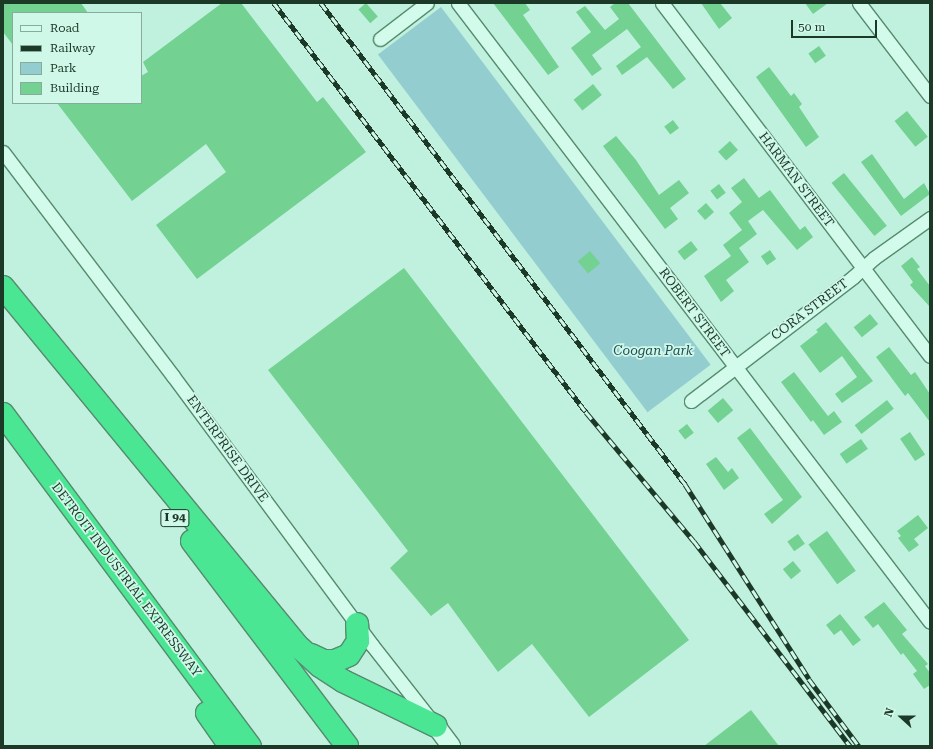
<!DOCTYPE html>
<style>
body{margin:0}
#map{position:relative;width:933px;height:749px;overflow:hidden;background:#bff1de;font-family:"Roboto Serif",serif}
div>[style]{position:absolute}
.green>*{inset:0;background:#93cdcf;transform-origin:0 0}
.building>*{inset:0;background:#73d192;transform-origin:0 0}
.roads{filter:drop-shadow(1px 0 #568b6e) drop-shadow(-1px 0 #568b6e) drop-shadow(0 1px #568b6e) drop-shadow(0 -1px #568b6e)}
.minor>*{height:13px;margin:-6.5px;padding:0 6.5px;transform-origin:6.5px;border-radius:6.5px;background:#d3fbec}
.secondary>*{height:18px;margin:-9px;padding:0 9px;transform-origin:9px;border-radius:9px;background:#d3fbec}
.motorway>*{height:22px;margin:-11px;padding:0 11px;transform-origin:11px;border-radius:11px;background:#4ae694}
.rail>*{height:4.5px;margin-top:-2.25px;transform-origin:0;background:repeating-linear-gradient(90deg,#d0f8e9 0 9px,#1c3928 0 18px);box-sizing:border-box;border-block:1px solid #1c3928}
span{translate:-50% -50%;white-space:nowrap;text-align:center;line-height:1.15;-webkit-text-stroke:3.5px #d0f8e9;paint-order:stroke}
.shield-label span{padding:1px 3px;background:#d0f8e9;border:1px solid;border-radius:3px;-webkit-text-stroke-width:0}
.shield-label{font-size:12px;color:#1c3928;font-weight:700}
.street-label{font-size:13px;color:#1c3928}
.park-label{font-size:13px;color:#214e57;font-style:italic}
.frame{position:absolute;inset:0;border:4px solid #1c3928;pointer-events:none}
.legend{position:absolute;left:12px;top:12px;width:130px;height:92px;box-sizing:border-box;background:#d0f8e9;border:1px solid #88ac9c;margin:0;padding:5px 7px;list-style:none;font-size:12px;color:#1c3928}
.legend li{display:flex;align-items:center;gap:8px;height:20px}
.legend b{width:20px;border:1px solid #88ac9c}
.north{position:absolute;left:881px;top:697px;width:40px;height:40px;-webkit-text-stroke:3px #d0f8e9;paint-order:stroke;rotate:291deg;font-size:11px;font-weight:700;line-height:16px;text-align:center;color:#1c3928}
.north::after{content:'';display:block;margin:auto;width:14px;height:18px;background:#1c3928;clip-path:polygon(50% 0,100% 100%,50% 72%,0 100%)}
.scale{position:absolute;left:791px;top:20px;width:86px;height:18px;box-sizing:border-box;border:2px solid #1c3928;border-top:0;padding-left:5px;font-size:12px;line-height:14px;white-space:nowrap;color:#1c3928;-webkit-text-stroke:3px #d0f8e9;paint-order:stroke}
</style>
<div id="map">
<div class="green">
<i style="left:441px;top:7px;width:448px;height:79px;rotate:53deg"></i>
</div>
<div class="building">
<i style="clip-path:polygon(3px 3px,81px 3px,88px 13px,13px 13px,13px 45px,3px 32px)"></i>
<i style="clip-path:polygon(222px 3px,241px 3px,317px 102px,323px 97px,366px 152px,197px 279px,156px 225px,226px 172px,206px 144px,132px 201px,57px 103px,141px 103px,141px 76px,148px 72px,143px 62px)"></i>
<i style="left:366px;top:3px;width:18px;height:10px;rotate:49deg"></i>
<i style="clip-path:polygon(493px 3px,525px 3px,530px 10px,523px 15px,559px 67px,548px 75px)"></i>
<i style="clip-path:polygon(615px 3px,628px 3px,686px 79px,673px 89px,647px 57px,622px 75px,616px 66px,641px 47px,627px 29px,592px 55px,602px 69px,592px 76px,571px 48px,591px 32px,576px 12px,585px 6px,605px 30px,619px 19px,610px 7px)"></i>
<i style="clip-path:polygon(701px 3px,720px 3px,732px 18px,719px 29px)"></i>
<i style="clip-path:polygon(805px 3px,828px 3px,813px 14px)"></i>
<i style="left:819px;top:46px;width:12px;height:13px;rotate:55deg"></i>
<i style="clip-path:polygon(769px 67px,791px 96px,794px 93px,802px 104px,799px 107px,819px 137px,806px 147px,756px 77px)"></i>
<i style="left:593px;top:84px;width:14px;height:25px;rotate:51deg"></i>
<i style="left:907px;top:111px;width:33px;height:16px;rotate:51deg"></i>
<i style="left:673px;top:120px;width:10px;height:11px;rotate:53deg"></i>
<i style="clip-path:polygon(616px 136px,636px 160px,659px 195px,679px 180px,689px 193px,670px 208px,678px 219px,665px 229px,603px 146px)"></i>
<i style="left:730px;top:141px;width:12px;height:16px;rotate:48deg"></i>
<i style="clip-path:polygon(872px 154px,904px 199px,924px 183px,930px 194px,901px 216px,861px 162px)"></i>
<i style="left:844px;top:173px;width:68px;height:16px;rotate:51deg"></i>
<i style="clip-path:polygon(744px 178px,759px 198px,770px 190px,800px 230px,805px 226px,813px 237px,797px 250px,763px 210px,748px 221px,757px 234px,739px 248px,749px 262px,726px 280px,734px 291px,721px 302px,704px 276px,731px 256px,723px 245px,742px 230px,729px 213px,742px 202px,731px 188px)"></i>
<i style="left:719px;top:184px;width:11px;height:11px;rotate:52deg"></i>
<i style="left:706px;top:203px;width:12px;height:12px;rotate:48deg"></i>
<i style="left:691px;top:241px;width:11px;height:17px;rotate:52deg"></i>
<i style="left:770px;top:250px;width:11px;height:11px;rotate:56deg"></i>
<i style="left:590px;top:251px;width:16px;height:16px;rotate:50deg"></i>
<i style="clip-path:polygon(912px 257px,920px 267px,917px 269px,930px 286px,930px 307px,910px 285px,913px 282px,901px 266px)"></i>
<i style="clip-path:polygon(404px 268px,689px 640px,589px 717px,532px 644px,498px 672px,448px 603px,431px 616px,390px 568px,408px 551px,268px 370px)"></i>
<i style="left:870px;top:314px;width:13px;height:21px;rotate:51deg"></i>
<i style="clip-path:polygon(826px 322px,873px 381px,842px 403px,835px 394px,857px 377px,842px 356px,820px 373px,800px 346px,818px 332px,816px 330px)"></i>
<i style="clip-path:polygon(889px 347px,911px 375px,915px 372px,930px 394px,930px 422px,908px 393px,905px 396px,876px 357px)"></i>
<i style="clip-path:polygon(794px 372px,828px 416px,834px 411px,842px 422px,824px 435px,813px 420px,811px 422px,781px 382px)"></i>
<i style="left:723px;top:398px;width:16px;height:20px;rotate:50deg"></i>
<i style="left:887px;top:400px;width:11px;height:41px;rotate:52deg"></i>
<i style="left:687px;top:424px;width:11px;height:11px;rotate:52deg"></i>
<i style="clip-path:polygon(750px 428px,802px 497px,772px 524px,764px 514px,783px 500px,737px 438px)"></i>
<i style="left:910px;top:432px;width:27px;height:12px;rotate:56deg"></i>
<i style="left:861px;top:439px;width:12px;height:26px;rotate:55deg"></i>
<i style="clip-path:polygon(716px 457px,728px 472px,732px 468px,739px 478px,724px 490px,706px 464px)"></i>
<i style="clip-path:polygon(918px 515px,928px 528px,914px 539px,919px 545px,909px 552px,898px 538px,901px 536px,897px 531px)"></i>
<i style="left:827px;top:531px;width:49px;height:23px;rotate:54deg"></i>
<i style="left:798px;top:534px;width:12px;height:13px;rotate:55deg"></i>
<i style="left:793px;top:561px;width:13px;height:13px;rotate:51deg"></i>
<i style="clip-path:polygon(884px 602px,907px 630px,902px 634px,928px 664px,925px 666px,930px 673px,930px 685px,924px 689px,913px 674px,917px 671px,903px 653px,901px 655px,878px 624px,873px 628px,864px 617px)"></i>
<i style="clip-path:polygon(840px 614px,861px 640px,853px 646px,841px 630px,834px 635px,826px 625px)"></i>
<i style="clip-path:polygon(751px 710px,779px 746px,704px 746px)"></i>
</div>
<div class="roads">
<div class="minor">
<i style="left:458px;top:3px;width:778px;rotate:52.67deg"></i>
<i style="left:662px;top:3px;width:443px;rotate:52.8deg"></i>
<i style="left:859px;top:3px;width:117px;rotate:52.6deg"></i>
<i style="left:380px;top:39px;width:59px;rotate:-37.5deg"></i>
<i style="left:3px;top:152px;width:281px;rotate:52.8deg"></i>
<i style="left:173px;top:376px;width:335px;rotate:53.5deg"></i>
<i style="left:372px;top:645px;width:94px;rotate:51.9deg"></i>
<i style="left:691px;top:401px;width:204px;rotate:-37.4deg"></i>
<i style="left:853px;top:277px;width:28px;rotate:-42deg"></i>
<i style="left:874px;top:258px;width:69px;rotate:-35.5deg"></i>
</div>
<div class="secondary">
<i style="left:436px;top:726px;width:25px;rotate:53deg"></i>
</div>
<div class="motorway">
<i style="left:3px;top:287px;width:467px;rotate:50.6deg"></i>
<i style="left:300px;top:648px;width:27px;rotate:42deg"></i>
<i style="left:320px;top:666px;width:27px;rotate:33deg"></i>
<i style="left:343px;top:681px;width:103px;rotate:25.8deg"></i>
<i style="left:3px;top:414px;width:414px;rotate:53.4deg"></i>
<i style="left:192px;top:541px;width:257px;rotate:52.9deg"></i>
<i style="left:311px;top:655px;width:14px;rotate:25deg"></i>
<i style="left:324px;top:661px;width:11px"></i>
<i style="left:335px;top:661px;width:15px;rotate:-23deg"></i>
<i style="left:349px;top:655px;width:17px;rotate:-57deg"></i>
<i style="left:358px;top:641px;width:17px;rotate:-93deg"></i>
<i style="left:207px;top:713px;width:40px;rotate:55.1deg"></i>
</div>
</div>
<div class="rail">
<i style="left:274px;top:3px;width:514px;rotate:52.66deg"></i>
<i style="left:586px;top:412px;width:168px;rotate:50.1deg"></i>
<i style="left:694px;top:541px;width:258px;rotate:52.7deg"></i>
<i style="left:321px;top:3px;width:603px;rotate:52.88deg"></i>
<i style="left:685px;top:484px;width:231px;rotate:57.5deg"></i>
<i style="left:809px;top:679px;width:84px;rotate:53.3deg"></i>
</div>
<div class="shield-label">
<span style="left:175px;top:518px">I 94</span>
</div>
<div class="street-label">
<span style="left:796px;top:180px;rotate:53deg">HARMAN STREET</span>
<span style="left:810px;top:310px;rotate:-37deg">CORA STREET</span>
<span style="left:694px;top:313px;rotate:53deg">ROBERT STREET</span>
<span style="left:227px;top:449px;rotate:54deg">ENTERPRISE DRIVE</span>
<span style="left:126px;top:580px;rotate:53deg">DETROIT INDUSTRIAL EXPRESSWAY</span>
</div>
<div class="park-label">
<span style="left:653px;top:351px">Coogan Park</span>
</div>
<div class="frame"></div>
<ul class="legend">
<li><b style="height:5px;background:#d3fbec"></b>Road</li>
<li><b style="height:5px;background:#1c3928"></b>Railway</li>
<li><b style="height:11px;background:#93cdcf"></b>Park</li>
<li><b style="height:11px;background:#73d192"></b>Building</li>
</ul>
<div class="north">N</div>
<div class="scale">50 m</div>
</div>
